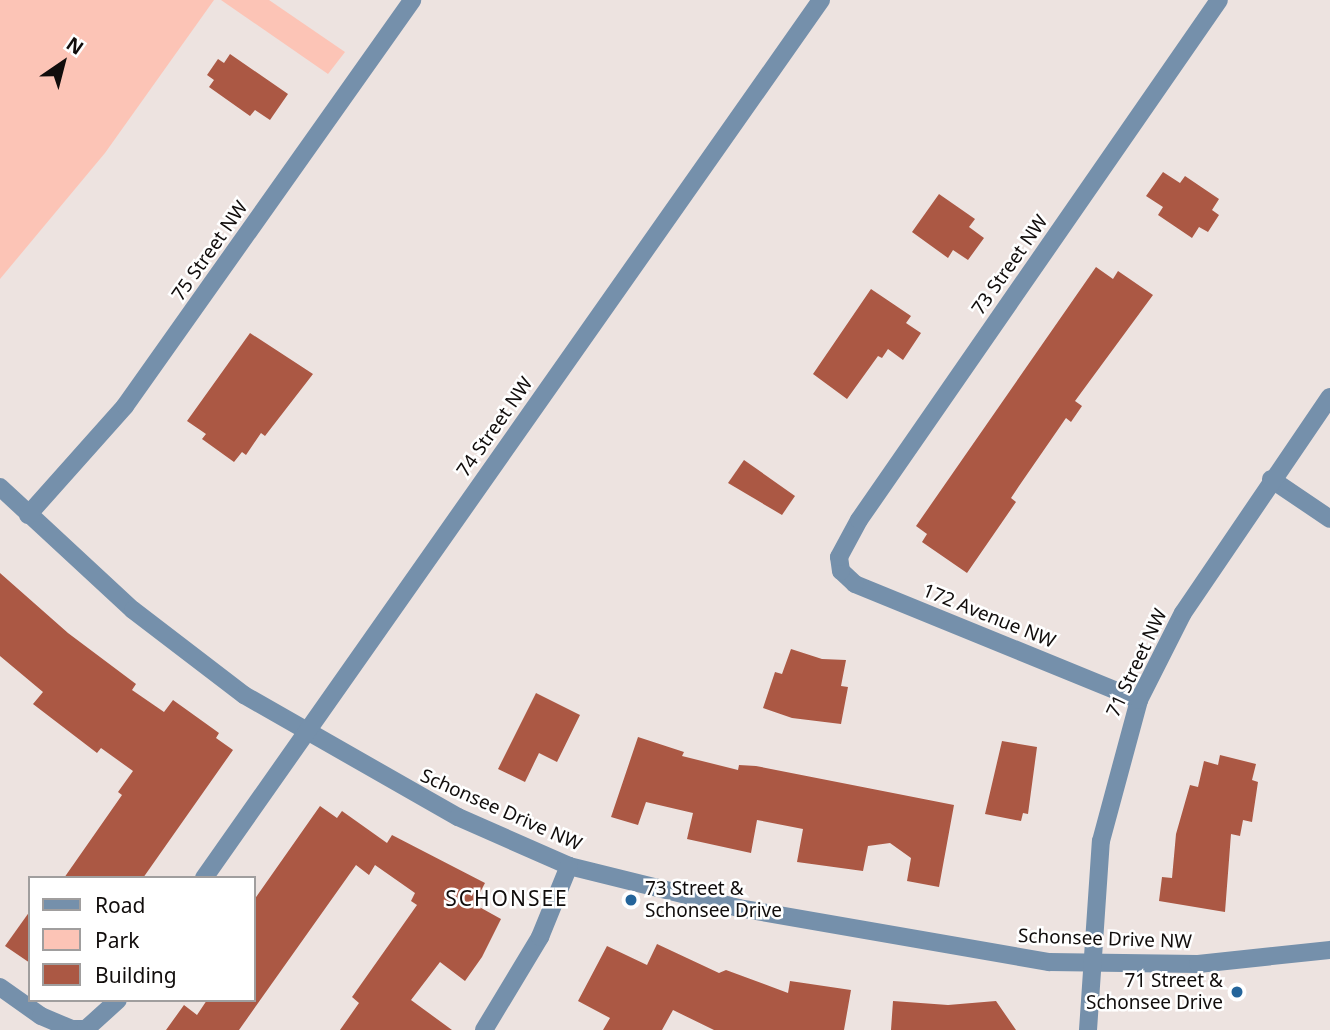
<!DOCTYPE html>
<style>
body{margin:0}
#map{position:relative;width:1330px;height:1030px;overflow:hidden;background:#ede3e0;font-family:"Noto Sans",sans-serif}
div>[style]{position:absolute}
.green>*{inset:0;background:#fcc4b6}
.building>*{inset:0;background:#ab5844}
.minor>*{height:18px;margin:-9px;padding:0 9px;transform-origin:9px;border-radius:9px;background:#7590ab}
.dots>*{width:19px;height:19px;translate:-50% -50%;box-sizing:border-box;border:4px solid #fff;border-radius:50%}
span{translate:-50% -50%;white-space:nowrap;text-align:center;line-height:1.15;-webkit-text-stroke:5px #fff;paint-order:stroke}
.street-label{font-size:19px;color:#110d0c}
.poi-label{font-size:19px;color:#110d0c}
.left{translate:0 -50%;text-align:left}
.right{translate:-100% -50%;text-align:right}
.neighbourhood-label{font-size:21px;color:#110d0c;letter-spacing:2px}
.legend{position:absolute;left:28px;top:876px;width:228px;height:126px;box-sizing:border-box;background:#fff;border:2px solid #a09e9e;margin:0;padding:9px 12px;list-style:none;font-size:21px;color:#110d0c}
.legend li{display:flex;align-items:center;gap:14px;height:35px}
.legend b{width:35px;border:2px solid #a09e9e}
.north{position:absolute;left:28px;top:28px;width:70px;height:70px;-webkit-text-stroke:5px #fff;paint-order:stroke;rotate:35deg;font-size:19px;font-weight:700;line-height:28px;text-align:center;color:#110d0c}
.north::after{content:'';display:block;margin:auto;width:24px;height:32px;background:#110d0c;clip-path:polygon(50% 0,100% 100%,50% 72%,0 100%)}
</style>
<div id="map">
<div class="green">
<i style="clip-path:polygon(0 0,214px 0,105px 153px,0 279px)"></i>
<i style="clip-path:polygon(221px 0,269px 0,345px 52px,328px 74px)"></i>
</div>
<div class="building">
<i style="clip-path:polygon(230px 54px,288px 94px,270px 120px,255px 110px,250px 116px,209px 87px,214px 80px,207px 75px,218px 59px,224px 63px)"></i>
<i style="clip-path:polygon(1163px 172px,1180px 183px,1185px 176px,1219px 199px,1212px 210px,1219px 215px,1208px 232px,1199px 227px,1192px 238px,1158px 215px,1163px 207px,1146px 196px)"></i>
<i style="clip-path:polygon(939px 194px,975px 219px,969px 227px,984px 238px,968px 260px,953px 250px,948px 258px,912px 232px)"></i>
<i style="clip-path:polygon(1096px 267px,1113px 279px,1118px 271px,1153px 295px,1075px 401px,1082px 406px,1071px 422px,1066px 418px,1019px 486px,1011px 498px,1016px 502px,967px 573px,922px 542px,927px 534px,916px 526px)"></i>
<i style="clip-path:polygon(871px 289px,911px 316px,906px 323px,921px 333px,903px 360px,888px 349px,882px 358px,878px 356px,847px 399px,813px 374px)"></i>
<i style="clip-path:polygon(250px 333px,313px 374px,265px 436px,261px 433px,246px 455px,242px 452px,234px 462px,202px 439px,206px 434px,187px 421px)"></i>
<i style="clip-path:polygon(744px 460px,795px 496px,782px 515px,728px 483px)"></i>
<i style="clip-path:polygon(0 573px,68px 633px,136px 684px,132px 690px,164px 712px,173px 700px,219px 733px,216px 738px,233px 750px,143px 878px,64px 878px,122px 795px,118px 792px,133px 771px,101px 748px,97px 753px,33px 704px,43px 692px,0 656px)"></i>
<i style="clip-path:polygon(791px 649px,822px 659px,846px 660px,841px 686px,848px 687px,841px 724px,792px 718px,763px 708px,775px 672px,782px 674px)"></i>
<i style="clip-path:polygon(536px 693px,580px 715px,557px 762px,539px 753px,525px 782px,498px 769px)"></i>
<i style="clip-path:polygon(638px 737px,684px 752px,682px 756px,738px 770px,739px 765px,756px 766px,954px 805px,939px 887px,907px 881px,911px 858px,890px 843px,868px 846px,863px 871px,797px 862px,803px 829px,757px 820px,751px 853px,687px 839px,693px 813px,646px 802px,638px 825px,611px 817px)"></i>
<i style="clip-path:polygon(1002px 741px,1037px 747px,1028px 814px,1023px 813px,1021px 821px,985px 814px)"></i>
<i style="clip-path:polygon(1220px 755px,1256px 764px,1252px 780px,1258px 782px,1252px 822px,1243px 820px,1240px 836px,1231px 834px,1225px 912px,1159px 901px,1162px 877px,1172px 878px,1176px 834px,1190px 785px,1198px 787px,1204px 761px,1218px 765px)"></i>
<i style="clip-path:polygon(320px 806px,337px 818px,342px 811px,387px 843px,392px 835px,485px 883px,474px 904px,501px 919px,482px 957px,465px 981px,440px 962px,411px 1000px,452px 1030px,340px 1030px,359px 1003px,352px 997px,417px 905px,411px 901px,415px 893px,375px 865px,369px 875px,356px 865px,239px 1030px,166px 1030px,184px 1005px,197px 1015px,207px 1000px,254px 1000px,254px 900px)"></i>
<i style="clip-path:polygon(30px 911px,30px 963px,5px 946px)"></i>
<i style="clip-path:polygon(657px 944px,719px 973px,726px 970px,788px 993px,790px 981px,851px 990px,844px 1030px,714px 1030px,673px 1010px,662px 1030px,603px 1030px,610px 1018px,578px 1001px,607px 946px,647px 965px)"></i>
<i style="clip-path:polygon(893px 1001px,948px 1005px,996px 1001px,1016px 1030px,891px 1030px)"></i>
</div>
<div class="minor">
<i style="left:1271px;top:479px;width:71px;rotate:34.1deg"></i>
<i style="left:0;top:487px;width:181px;rotate:42.8deg"></i>
<i style="left:133px;top:610px;width:140px;rotate:37.4deg"></i>
<i style="left:244px;top:695px;width:246px;rotate:29.7deg"></i>
<i style="left:458px;top:817px;width:121px;rotate:23.8deg"></i>
<i style="left:569px;top:866px;width:175px;rotate:13.9deg"></i>
<i style="left:739px;top:908px;width:315px;rotate:9.9deg"></i>
<i style="left:1049px;top:962px;width:149px;rotate:0.8deg"></i>
<i style="left:1198px;top:964px;width:133px;rotate:-6.1deg"></i>
<i style="left:28px;top:515px;width:146px;rotate:-48.3deg"></i>
<i style="left:125px;top:406px;width:497px;rotate:-54.7deg"></i>
<i style="left:1139px;top:700px;width:307px;rotate:-157.8deg"></i>
<i style="left:855px;top:584px;width:19px;rotate:-137deg"></i>
<i style="left:841px;top:571px;width:14px;rotate:-98deg"></i>
<i style="left:839px;top:557px;width:42px;rotate:-61.6deg"></i>
<i style="left:859px;top:520px;width:632px;rotate:-55.3deg"></i>
<i style="left:204px;top:878px;width:1073px;rotate:-54.9deg"></i>
<i style="left:0;top:987px;width:50px;rotate:35.3deg"></i>
<i style="left:41px;top:1016px;width:33px;rotate:23deg"></i>
<i style="left:71px;top:1029px;width:15px"></i>
<i style="left:86px;top:1029px;width:43px;rotate:-42.2deg"></i>
<i style="left:484px;top:1030px;width:109px;rotate:-58.9deg"></i>
<i style="left:540px;top:937px;width:77px;rotate:-67.8deg"></i>
<i style="left:1088px;top:1030px;width:189px;rotate:-86.1deg"></i>
<i style="left:1101px;top:841px;width:146px;rotate:-74.9deg"></i>
<i style="left:1139px;top:700px;width:97px;rotate:-63.2deg"></i>
<i style="left:1183px;top:613px;width:261px;rotate:-55.8deg"></i>
</div>
<div class="dots">
<i style="left:631px;top:900px;background:#24649a"></i>
<i style="left:1237px;top:992px;background:#24649a"></i>
</div>
<div class="street-label">
<span style="left:210px;top:251px;rotate:-55deg">75 Street NW</span>
<span style="left:1010px;top:265px;rotate:-55deg">73 Street NW</span>
<span style="left:495px;top:427px;rotate:-55deg">74 Street NW</span>
<span style="left:989px;top:616px;rotate:22deg">172 Avenue NW</span>
<span style="left:1137px;top:663px;rotate:-65deg">71 Street NW</span>
<span style="left:501px;top:810px;rotate:24deg">Schonsee Drive NW</span>
<span style="left:1105px;top:939px;rotate:2deg">Schonsee Drive NW</span>
</div>
<div class="poi-label">
<span class="left" style="left:645px;top:900px">73 Street &amp;<br>Schonsee Drive</span>
<span class="right" style="left:1223px;top:992px">71 Street &amp;<br>Schonsee Drive</span>
</div>
<div class="neighbourhood-label">
<span style="left:507px;top:898px">SCHONSEE</span>
</div>
<ul class="legend">
<li><b style="height:9px;background:#7590ab"></b>Road</li>
<li><b style="height:19px;background:#fcc4b6"></b>Park</li>
<li><b style="height:19px;background:#ab5844"></b>Building</li>
</ul>
<div class="north">N</div>
</div>
